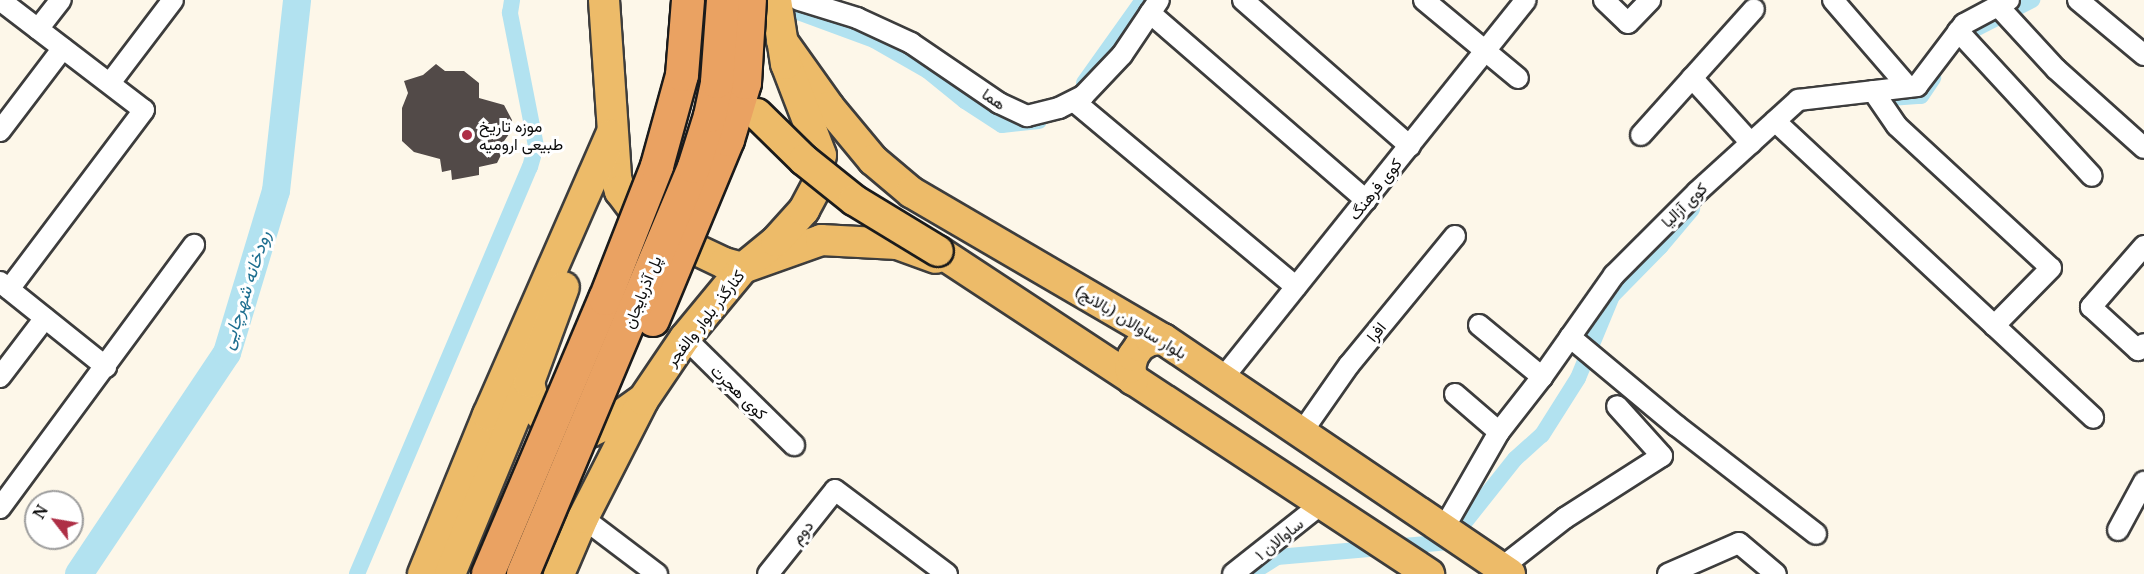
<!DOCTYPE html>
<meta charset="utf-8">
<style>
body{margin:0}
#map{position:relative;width:2144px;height:574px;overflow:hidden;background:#fdf7e9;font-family:"Noto Serif",Vazirmatn,serif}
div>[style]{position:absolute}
.canal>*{height:16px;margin:-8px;padding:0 8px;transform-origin:8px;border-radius:8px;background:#b2e2f0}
.river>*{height:28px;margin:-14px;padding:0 14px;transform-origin:14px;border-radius:14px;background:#b2e2f0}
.building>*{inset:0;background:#524a48}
.roads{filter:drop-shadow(2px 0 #3d3d3d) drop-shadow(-2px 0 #3d3d3d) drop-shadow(0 2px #3d3d3d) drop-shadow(0 -2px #3d3d3d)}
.minor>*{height:20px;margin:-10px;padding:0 10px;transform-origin:10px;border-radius:10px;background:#fff}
.primary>*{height:30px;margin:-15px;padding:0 15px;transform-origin:15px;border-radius:15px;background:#edbb69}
.bridges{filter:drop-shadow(2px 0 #1b1b1b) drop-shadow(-2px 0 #1b1b1b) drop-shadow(0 2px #1b1b1b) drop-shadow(0 -2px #1b1b1b)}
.primary-bridge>*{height:30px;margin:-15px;padding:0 15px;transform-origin:15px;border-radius:15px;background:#edbb69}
.trunk-bridge>*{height:32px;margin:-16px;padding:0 16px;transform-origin:16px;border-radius:16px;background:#eaa262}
.dots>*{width:16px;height:16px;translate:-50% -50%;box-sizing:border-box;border:3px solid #fff;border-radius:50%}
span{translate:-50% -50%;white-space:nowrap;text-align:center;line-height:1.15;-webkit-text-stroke:6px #fff;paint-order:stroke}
.street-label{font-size:16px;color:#0a0a0a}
.poi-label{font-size:16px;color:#0a0a0a}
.left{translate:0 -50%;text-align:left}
.water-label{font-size:18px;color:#1f6f90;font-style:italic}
.north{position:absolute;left:24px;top:490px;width:60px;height:60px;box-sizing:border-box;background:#fff;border:2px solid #9d9d9d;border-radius:50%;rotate:301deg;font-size:16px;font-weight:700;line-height:24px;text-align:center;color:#0a0a0a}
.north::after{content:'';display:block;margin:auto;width:21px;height:27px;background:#ae2f46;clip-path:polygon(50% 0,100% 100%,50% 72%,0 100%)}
</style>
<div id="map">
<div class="canal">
<i style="left:781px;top:0;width:21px;rotate:35deg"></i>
<i style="left:798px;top:12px;width:81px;rotate:20.2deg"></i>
<i style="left:874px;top:40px;width:62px;rotate:29.9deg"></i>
<i style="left:928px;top:71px;width:48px;rotate:39deg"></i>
<i style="left:965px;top:101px;width:44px;rotate:33deg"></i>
<i style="left:1002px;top:125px;width:37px;rotate:-6deg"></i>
<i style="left:1959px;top:43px;width:15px;rotate:-48deg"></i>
<i style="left:1969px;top:32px;width:71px;rotate:-26.9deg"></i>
<i style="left:1084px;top:83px;width:102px;rotate:-54.6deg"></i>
<i style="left:1890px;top:98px;width:31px;rotate:-4deg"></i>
<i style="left:1921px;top:96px;width:22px;rotate:-56deg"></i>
<i style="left:357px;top:574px;width:442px;rotate:-67deg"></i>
<i style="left:530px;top:167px;width:22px;rotate:-74deg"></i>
<i style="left:536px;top:146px;width:136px;rotate:-101.1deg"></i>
<i style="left:510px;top:13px;width:13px;rotate:-81deg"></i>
<i style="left:1250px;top:574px;width:32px;rotate:-32deg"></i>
<i style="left:1277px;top:557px;width:173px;rotate:-5deg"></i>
<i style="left:1449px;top:542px;width:106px;rotate:-51.5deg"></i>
<i style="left:1515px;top:459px;width:36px;rotate:-42deg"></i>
<i style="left:1542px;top:435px;width:67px;rotate:-57.7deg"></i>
<i style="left:1578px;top:378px;width:89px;rotate:-67.5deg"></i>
<i style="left:1612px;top:296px;width:69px;rotate:-45.6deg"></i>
<i style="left:1660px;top:247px;width:50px;rotate:-49.9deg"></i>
</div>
<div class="river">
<i style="left:79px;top:574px;width:266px;rotate:-56.2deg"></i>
<i style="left:227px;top:353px;width:169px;rotate:-73.2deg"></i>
<i style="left:276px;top:191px;width:192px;rotate:-83.7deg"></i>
</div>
<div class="building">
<i style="clip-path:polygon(436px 64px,445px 71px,464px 71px,479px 83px,479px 98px,504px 105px,512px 120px,512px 130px,504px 141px,503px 151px,497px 163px,479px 167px,479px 175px,452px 180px,451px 170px,442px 172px,440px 159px,414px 152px,402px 141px,402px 108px,408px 93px,404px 81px,423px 75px)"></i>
</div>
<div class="roads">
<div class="minor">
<i style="left:0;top:0;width:181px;rotate:37.4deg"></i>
<i style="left:144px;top:110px;width:224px;rotate:127deg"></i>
<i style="left:799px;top:0;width:61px;rotate:17.2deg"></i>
<i style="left:857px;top:18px;width:60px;rotate:24.8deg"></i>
<i style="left:911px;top:43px;width:107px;rotate:34.3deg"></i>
<i style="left:999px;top:103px;width:31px;rotate:25deg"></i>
<i style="left:1027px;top:116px;width:33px;rotate:-14deg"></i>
<i style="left:1059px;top:108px;width:28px;rotate:-27deg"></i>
<i style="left:1084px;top:95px;width:55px;rotate:-46.5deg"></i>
<i style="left:1122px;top:55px;width:66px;rotate:-56.1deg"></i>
<i style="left:1243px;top:0;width:222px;rotate:41.2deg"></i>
<i style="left:1424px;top:0;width:122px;rotate:39.7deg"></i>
<i style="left:1604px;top:0;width:33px;rotate:44deg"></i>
<i style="left:1628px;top:23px;width:32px;rotate:-46deg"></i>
<i style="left:1833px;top:0;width:115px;rotate:49.2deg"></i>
<i style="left:2078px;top:0;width:86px;rotate:39.8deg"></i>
<i style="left:1998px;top:6px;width:86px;rotate:47.4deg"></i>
<i style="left:2056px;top:69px;width:118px;rotate:41.9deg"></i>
<i style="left:1150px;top:13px;width:286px;rotate:40.9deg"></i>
<i style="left:38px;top:29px;width:37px;rotate:-52deg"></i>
<i style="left:1958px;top:31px;width:197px;rotate:47.3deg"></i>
<i style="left:1692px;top:78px;width:88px;rotate:47.8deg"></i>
<i style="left:110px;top:83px;width:104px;rotate:-52.8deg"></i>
<i style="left:1873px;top:91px;width:42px;rotate:55.6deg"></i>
<i style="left:1897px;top:126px;width:209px;rotate:42.7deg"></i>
<i style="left:2051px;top:268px;width:81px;rotate:134.5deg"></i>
<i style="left:1075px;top:102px;width:288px;rotate:39.9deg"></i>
<i style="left:1775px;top:121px;width:435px;rotate:43deg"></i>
<i style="left:0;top:131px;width:104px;rotate:-52.8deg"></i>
<i style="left:1641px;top:135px;width:169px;rotate:-48.1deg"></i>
<i style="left:2144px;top:246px;width:81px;rotate:131deg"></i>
<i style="left:2091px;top:307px;width:64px;rotate:42.5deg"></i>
<i style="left:2138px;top:350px;width:8px;rotate:-45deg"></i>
<i style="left:0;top:282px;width:136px;rotate:38.7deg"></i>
<i style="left:1479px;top:325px;width:82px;rotate:39.5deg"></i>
<i style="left:1570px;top:337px;width:139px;rotate:39.8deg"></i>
<i style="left:1677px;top:426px;width:176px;rotate:37.8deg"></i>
<i style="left:685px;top:338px;width:153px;rotate:44.5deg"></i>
<i style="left:0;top:377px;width:74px;rotate:-52.7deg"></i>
<i style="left:1223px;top:378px;width:484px;rotate:-51.3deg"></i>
<i style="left:1455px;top:394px;width:58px;rotate:40.8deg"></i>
<i style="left:1302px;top:432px;width:82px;rotate:-55deg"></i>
<i style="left:1349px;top:365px;width:167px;rotate:-50.6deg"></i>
<i style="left:0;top:508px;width:327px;rotate:-53.6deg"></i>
<i style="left:583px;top:518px;width:93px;rotate:37.1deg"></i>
<i style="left:1444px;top:528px;width:111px;rotate:-60.2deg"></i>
<i style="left:1499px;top:432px;width:70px;rotate:-52deg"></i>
<i style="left:1542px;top:377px;width:125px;rotate:-54.8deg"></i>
<i style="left:1614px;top:275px;width:117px;rotate:-45deg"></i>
<i style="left:1697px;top:192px;width:137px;rotate:-42.3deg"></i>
<i style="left:1798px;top:100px;width:120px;rotate:-6.7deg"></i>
<i style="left:1917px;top:86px;width:78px;rotate:-52.8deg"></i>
<i style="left:1964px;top:24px;width:51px;rotate:-28.1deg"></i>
<i style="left:2118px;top:530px;width:55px;rotate:-61.6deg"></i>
<i style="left:1501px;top:568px;width:81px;rotate:-38deg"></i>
<i style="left:1565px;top:518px;width:115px;rotate:-32.6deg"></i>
<i style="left:1662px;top:456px;width:67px;rotate:-132deg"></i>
<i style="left:768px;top:574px;width:107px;rotate:-51.4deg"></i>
<i style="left:835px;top:490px;width:140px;rotate:36.9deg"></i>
<i style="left:1233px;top:574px;width:116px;rotate:-38.4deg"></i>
<i style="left:1668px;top:574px;width:77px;rotate:-23.6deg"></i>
<i style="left:1739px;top:543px;width:48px;rotate:40deg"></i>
</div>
<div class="primary">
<i style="left:604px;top:0;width:178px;rotate:86.1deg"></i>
<i style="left:616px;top:178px;width:14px;rotate:73deg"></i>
<i style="left:620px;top:191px;width:26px;rotate:53deg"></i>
<i style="left:636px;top:212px;width:58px;rotate:33.7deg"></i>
<i style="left:684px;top:244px;width:44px;rotate:25.4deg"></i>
<i style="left:724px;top:263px;width:20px;rotate:15deg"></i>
<i style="left:743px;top:268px;width:83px;rotate:-19.7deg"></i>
<i style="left:821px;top:240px;width:76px;rotate:3deg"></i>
<i style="left:897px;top:244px;width:41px;rotate:19.7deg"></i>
<i style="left:782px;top:41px;width:81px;rotate:54.5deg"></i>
<i style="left:829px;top:107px;width:69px;rotate:50.3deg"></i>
<i style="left:873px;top:160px;width:50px;rotate:40.1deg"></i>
<i style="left:911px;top:192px;width:292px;rotate:30.3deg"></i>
<i style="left:1163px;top:339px;width:419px;rotate:34.1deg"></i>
<i style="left:938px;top:251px;width:588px;rotate:33.34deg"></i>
<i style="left:1133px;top:380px;width:12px;rotate:-104deg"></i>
<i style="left:1130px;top:368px;width:12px;rotate:-76deg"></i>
<i style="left:1133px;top:356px;width:12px;rotate:-55deg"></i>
<i style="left:1140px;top:346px;width:13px;rotate:-29deg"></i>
<i style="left:1151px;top:340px;width:12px;rotate:-5deg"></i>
<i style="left:529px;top:382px;width:28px;rotate:77deg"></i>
<i style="left:535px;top:409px;width:21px;rotate:45deg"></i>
<i style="left:550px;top:424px;width:22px;rotate:22deg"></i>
<i style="left:570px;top:432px;width:20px"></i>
<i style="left:590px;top:432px;width:25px;rotate:-26deg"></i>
<i style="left:613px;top:421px;width:34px;rotate:-36deg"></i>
<i style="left:423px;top:574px;width:172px;rotate:-67.8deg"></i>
<i style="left:488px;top:415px;width:306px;rotate:-66.3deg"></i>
<i style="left:450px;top:574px;width:208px;rotate:-67.6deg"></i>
<i style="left:529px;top:382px;width:101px;rotate:-69.8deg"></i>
<i style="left:559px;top:574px;width:61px;rotate:-66.8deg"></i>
<i style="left:583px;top:518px;width:132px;rotate:-63deg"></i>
<i style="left:643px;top:400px;width:75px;rotate:-55.9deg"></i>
<i style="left:685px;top:338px;width:91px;rotate:-50.4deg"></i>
<i style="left:743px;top:268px;width:43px;rotate:-39.3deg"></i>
<i style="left:776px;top:241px;width:42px;rotate:-47.9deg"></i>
<i style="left:804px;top:210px;width:27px;rotate:-62deg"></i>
<i style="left:817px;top:186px;width:31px;rotate:-83deg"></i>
<i style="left:821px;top:155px;width:97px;rotate:-111deg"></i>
<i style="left:786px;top:64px;width:65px;rotate:-98.9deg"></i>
</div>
</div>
<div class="bridges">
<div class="primary-bridge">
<i style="left:757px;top:114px;width:66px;rotate:44.4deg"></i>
<i style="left:804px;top:160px;width:64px;rotate:38.7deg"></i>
<i style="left:854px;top:200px;width:98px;rotate:31.3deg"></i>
</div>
<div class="trunk-bridge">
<i style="left:653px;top:320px;width:195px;rotate:-67.4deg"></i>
<i style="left:728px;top:140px;width:59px;rotate:-73.4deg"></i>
<i style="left:745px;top:83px;width:83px;rotate:-86.6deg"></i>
<i style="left:488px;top:574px;width:299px;rotate:-67deg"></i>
<i style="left:605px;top:299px;width:143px;rotate:-68.6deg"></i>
<i style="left:657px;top:166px;width:94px;rotate:-74.6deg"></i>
<i style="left:682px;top:75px;width:75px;rotate:-85.4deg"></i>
<i style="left:523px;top:574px;width:441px;rotate:-67.2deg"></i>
<i style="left:694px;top:167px;width:53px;rotate:-72.6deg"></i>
<i style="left:710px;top:116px;width:35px;rotate:-78deg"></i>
<i style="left:717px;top:82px;width:82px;rotate:-85.8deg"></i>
</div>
</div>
<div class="dots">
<i style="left:467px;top:135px;background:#ae2f46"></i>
</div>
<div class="street-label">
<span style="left:994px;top:99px;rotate:34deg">هما</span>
<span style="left:1375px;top:189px;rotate:-51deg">کوی فرهنگ</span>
<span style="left:1684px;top:205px;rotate:-44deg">کوی آزالیا</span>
<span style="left:642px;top:292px;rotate:-68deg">پل آذربایجان</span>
<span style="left:705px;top:318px;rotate:-52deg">کنارگذر بلوار والفجر</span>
<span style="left:1131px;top:322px;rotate:31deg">بلوار ساوالان (بالانج)</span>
<span style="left:1376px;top:332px;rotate:-51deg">افرا</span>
<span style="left:739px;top:392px;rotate:44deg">کوی هجرت</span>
<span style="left:802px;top:532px;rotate:-51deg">دوم</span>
<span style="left:1279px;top:539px;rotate:-39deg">ساوالان ۱</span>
</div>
<div class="poi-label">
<span class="left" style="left:479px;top:135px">موزه تاریخ<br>طبیعی ارومیه</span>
</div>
<div class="water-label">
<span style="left:245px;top:290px;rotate:-72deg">رودخانه شهرچایی</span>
</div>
<div class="north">N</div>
</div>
